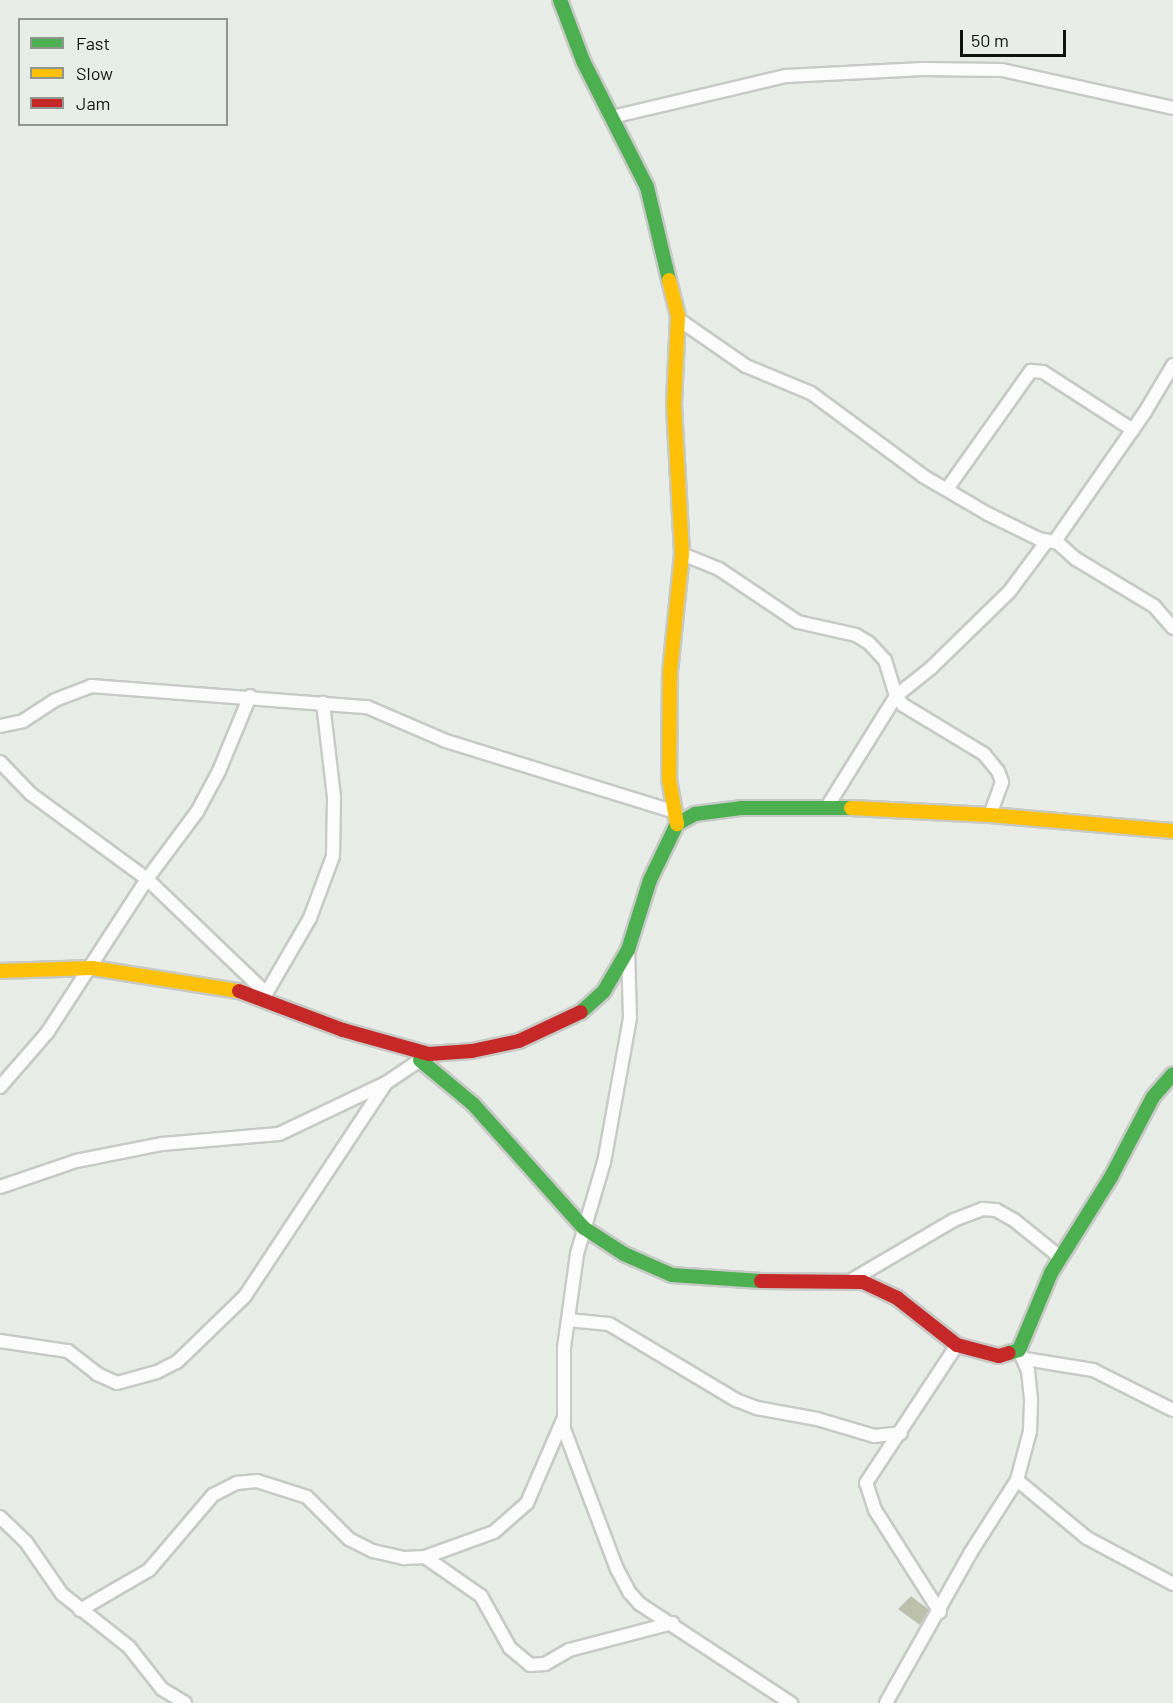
<!DOCTYPE html>
<style>
body{margin:0}
#map{position:relative;width:1173px;height:1703px;overflow:hidden;background:#e8ede8;font-family:Barlow,sans-serif}
div>[style]{position:absolute}
.building>*{inset:0;background:#bdc0aa}
.roads{filter:drop-shadow(2px 0 #c7cac6) drop-shadow(-2px 0 #c7cac6) drop-shadow(0 2px #c7cac6) drop-shadow(0 -2px #c7cac6)}
.street>*{height:12px;margin:-6px;padding:0 6px;transform-origin:6px;border-radius:6px;background:#fcfcfc}
.fast>*{height:14px;margin:-7px;padding:0 7px;transform-origin:7px;border-radius:7px;background:#4caf50}
.slow>*{height:14px;margin:-7px;padding:0 7px;transform-origin:7px;border-radius:7px;background:#ffc107}
.jam>*{height:14px;margin:-7px;padding:0 7px;transform-origin:7px;border-radius:7px;background:#c62828}
span{translate:-50% -50%;white-space:nowrap;text-align:center;line-height:1.15;-webkit-text-stroke:6px #e7eee7;paint-order:stroke}
.legend{position:absolute;left:18px;top:18px;width:210px;height:108px;box-sizing:border-box;background:#e7eee7;border:2px solid #919691;margin:0;padding:8px 10px;list-style:none;font-size:18px;color:#101210}
.legend li{display:flex;align-items:center;gap:12px;height:30px}
.legend b{width:30px;border:2px solid #919691}
.scale{position:absolute;left:960px;top:30px;width:106px;height:27px;box-sizing:border-box;border:3px solid #101210;border-top:0;padding-left:8px;font-size:18px;line-height:21px;white-space:nowrap;color:#101210;-webkit-text-stroke:4px #e7eee7;paint-order:stroke}
</style>
<div id="map">
<div class="building">
<i style="clip-path:polygon(911px 1596px,929px 1610px,920px 1625px,898px 1609px)"></i>
</div>
<div class="roads">
<div class="street">
<i style="left:612px;top:117px;width:179px;rotate:-13.3deg"></i>
<i style="left:786px;top:76px;width:137px;rotate:-2.9deg"></i>
<i style="left:923px;top:69px;width:79px;rotate:0.7deg"></i>
<i style="left:1002px;top:70px;width:175px;rotate:12.5deg"></i>
<i style="left:678px;top:319px;width:83px;rotate:34.7deg"></i>
<i style="left:746px;top:366px;width:70px;rotate:22.6deg"></i>
<i style="left:811px;top:393px;width:139px;rotate:36.5deg"></i>
<i style="left:923px;top:476px;width:75px;rotate:30.3deg"></i>
<i style="left:988px;top:514px;width:57px;rotate:26.1deg"></i>
<i style="left:1039px;top:539px;width:19px;rotate:12deg"></i>
<i style="left:1058px;top:543px;width:24px;rotate:42deg"></i>
<i style="left:1076px;top:559px;width:91px;rotate:31.1deg"></i>
<i style="left:1154px;top:606px;width:29px;rotate:49deg"></i>
<i style="left:947px;top:489px;width:145px;rotate:-54.6deg"></i>
<i style="left:1031px;top:371px;width:12px;rotate:5deg"></i>
<i style="left:1043px;top:372px;width:107px;rotate:32.8deg"></i>
<i style="left:1055px;top:541px;width:157px;rotate:-55.1deg"></i>
<i style="left:1145px;top:412px;width:55px;rotate:-59.2deg"></i>
<i style="left:682px;top:554px;width:40px;rotate:22deg"></i>
<i style="left:719px;top:569px;width:95px;rotate:33.9deg"></i>
<i style="left:798px;top:622px;width:59px;rotate:12.6deg"></i>
<i style="left:856px;top:635px;width:15px;rotate:32deg"></i>
<i style="left:869px;top:643px;width:23px;rotate:47deg"></i>
<i style="left:885px;top:660px;width:38px;rotate:73deg"></i>
<i style="left:896px;top:696px;width:11px;rotate:52deg"></i>
<i style="left:903px;top:705px;width:95px;rotate:31.2deg"></i>
<i style="left:984px;top:754px;width:22px;rotate:51deg"></i>
<i style="left:998px;top:771px;width:12px;rotate:70deg"></i>
<i style="left:1002px;top:782px;width:35px;rotate:110deg"></i>
<i style="left:0;top:726px;width:24px;rotate:-12deg"></i>
<i style="left:23px;top:721px;width:38px;rotate:-33deg"></i>
<i style="left:55px;top:700px;width:39px;rotate:-21deg"></i>
<i style="left:91px;top:686px;width:277px;rotate:4.4deg"></i>
<i style="left:367px;top:707px;width:86px;rotate:23.3deg"></i>
<i style="left:446px;top:741px;width:240px;rotate:17.2deg"></i>
<i style="left:0;top:762px;width:45px;rotate:45.9deg"></i>
<i style="left:31px;top:794px;width:144px;rotate:36.2deg"></i>
<i style="left:147px;top:879px;width:165px;rotate:43.8deg"></i>
<i style="left:827px;top:807px;width:131px;rotate:-58.1deg"></i>
<i style="left:896px;top:696px;width:45px;rotate:-38.7deg"></i>
<i style="left:931px;top:668px;width:109px;rotate:-44.3deg"></i>
<i style="left:1009px;top:592px;width:64px;rotate:-53.3deg"></i>
<i style="left:628px;top:950px;width:68px;rotate:88.3deg"></i>
<i style="left:630px;top:1018px;width:146px;rotate:100.2deg"></i>
<i style="left:604px;top:1162px;width:96px;rotate:106.4deg"></i>
<i style="left:577px;top:1254px;width:95px;rotate:97.9deg"></i>
<i style="left:564px;top:1348px;width:81px;rotate:90deg"></i>
<i style="left:564px;top:1429px;width:150px;rotate:69.3deg"></i>
<i style="left:617px;top:1569px;width:27px;rotate:62deg"></i>
<i style="left:630px;top:1593px;width:15px;rotate:48deg"></i>
<i style="left:640px;top:1604px;width:181px;rotate:33.3deg"></i>
<i style="left:263px;top:999px;width:94px;rotate:-59.9deg"></i>
<i style="left:310px;top:918px;width:66px;rotate:-69.6deg"></i>
<i style="left:333px;top:856px;width:59px;rotate:-89deg"></i>
<i style="left:334px;top:797px;width:95px;rotate:-96.7deg"></i>
<i style="left:0;top:1087px;width:72px;rotate:-49deg"></i>
<i style="left:47px;top:1033px;width:184px;rotate:-57deg"></i>
<i style="left:147px;top:879px;width:84px;rotate:-53.3deg"></i>
<i style="left:197px;top:812px;width:47px;rotate:-61.8deg"></i>
<i style="left:219px;top:771px;width:81px;rotate:-67.5deg"></i>
<i style="left:0;top:1187px;width:80px;rotate:-18.9deg"></i>
<i style="left:76px;top:1161px;width:88px;rotate:-11.2deg"></i>
<i style="left:162px;top:1144px;width:117px;rotate:-4.9deg"></i>
<i style="left:279px;top:1134px;width:119px;rotate:-25.5deg"></i>
<i style="left:386px;top:1083px;width:48px;rotate:-34deg"></i>
<i style="left:850px;top:1281px;width:121px;rotate:-30.4deg"></i>
<i style="left:954px;top:1220px;width:31px;rotate:-21deg"></i>
<i style="left:983px;top:1209px;width:13px;rotate:4deg"></i>
<i style="left:996px;top:1210px;width:21px;rotate:29deg"></i>
<i style="left:1014px;top:1220px;width:60px;rotate:39deg"></i>
<i style="left:568px;top:1320px;width:41px;rotate:5.6deg"></i>
<i style="left:609px;top:1324px;width:148px;rotate:30.9deg"></i>
<i style="left:736px;top:1400px;width:22px;rotate:21deg"></i>
<i style="left:757px;top:1408px;width:61px;rotate:10.4deg"></i>
<i style="left:817px;top:1419px;width:59px;rotate:16.6deg"></i>
<i style="left:874px;top:1436px;width:27px;rotate:-6deg"></i>
<i style="left:0;top:1341px;width:69px;rotate:8.4deg"></i>
<i style="left:68px;top:1351px;width:37px;rotate:38deg"></i>
<i style="left:97px;top:1374px;width:22px;rotate:24deg"></i>
<i style="left:117px;top:1383px;width:41px;rotate:-15.4deg"></i>
<i style="left:157px;top:1372px;width:22px;rotate:-27deg"></i>
<i style="left:177px;top:1362px;width:95px;rotate:-44.1deg"></i>
<i style="left:245px;top:1296px;width:255px;rotate:-56.5deg"></i>
<i style="left:1025px;top:1359px;width:69px;rotate:9.2deg"></i>
<i style="left:1093px;top:1370px;width:89px;rotate:26.6deg"></i>
<i style="left:1017px;top:1480px;width:91px;rotate:39.6deg"></i>
<i style="left:1087px;top:1538px;width:98px;rotate:28.1deg"></i>
<i style="left:0;top:1517px;width:36px;rotate:44deg"></i>
<i style="left:26px;top:1542px;width:63px;rotate:55.3deg"></i>
<i style="left:62px;top:1594px;width:85px;rotate:38.3deg"></i>
<i style="left:129px;top:1647px;width:53px;rotate:51.8deg"></i>
<i style="left:162px;top:1689px;width:27px;rotate:31deg"></i>
<i style="left:425px;top:1557px;width:68px;rotate:34.9deg"></i>
<i style="left:481px;top:1596px;width:60px;rotate:60.9deg"></i>
<i style="left:510px;top:1648px;width:26px;rotate:40deg"></i>
<i style="left:530px;top:1665px;width:15px;rotate:-4deg"></i>
<i style="left:545px;top:1664px;width:28px;rotate:-30deg"></i>
<i style="left:569px;top:1650px;width:107px;rotate:-14.6deg"></i>
<i style="left:80px;top:1610px;width:80px;rotate:-30.1deg"></i>
<i style="left:149px;top:1570px;width:99px;rotate:-49.5deg"></i>
<i style="left:213px;top:1495px;width:27px;rotate:-27deg"></i>
<i style="left:237px;top:1483px;width:20px;rotate:-6deg"></i>
<i style="left:257px;top:1481px;width:52px;rotate:17.7deg"></i>
<i style="left:307px;top:1497px;width:59px;rotate:45deg"></i>
<i style="left:349px;top:1539px;width:27px;rotate:27deg"></i>
<i style="left:373px;top:1551px;width:32px;rotate:13deg"></i>
<i style="left:404px;top:1558px;width:21px;rotate:-3deg"></i>
<i style="left:425px;top:1557px;width:73px;rotate:-19.9deg"></i>
<i style="left:494px;top:1532px;width:44px;rotate:-41.3deg"></i>
<i style="left:527px;top:1503px;width:90px;rotate:-66.6deg"></i>
<i style="left:940px;top:1612px;width:121px;rotate:-122.5deg"></i>
<i style="left:875px;top:1510px;width:28px;rotate:-108deg"></i>
<i style="left:866px;top:1483px;width:165px;rotate:-56.6deg"></i>
<i style="left:886px;top:1703px;width:173px;rotate:-60.6deg"></i>
<i style="left:971px;top:1552px;width:85px;rotate:-57.4deg"></i>
<i style="left:1017px;top:1480px;width:51px;rotate:-75.1deg"></i>
<i style="left:1030px;top:1431px;width:32px;rotate:-88deg"></i>
<i style="left:1031px;top:1399px;width:28px;rotate:-96deg"></i>
<i style="left:1028px;top:1371px;width:23px;rotate:-113deg"></i>
</div>
<div class="fast">
<i style="left:560px;top:0;width:65px;rotate:69.3deg"></i>
<i style="left:583px;top:61px;width:141px;rotate:63.1deg"></i>
<i style="left:647px;top:187px;width:96px;rotate:76.7deg"></i>
<i style="left:581px;top:1012px;width:31px;rotate:-42deg"></i>
<i style="left:604px;top:991px;width:48px;rotate:-59.7deg"></i>
<i style="left:628px;top:950px;width:73px;rotate:-72.6deg"></i>
<i style="left:650px;top:880px;width:62px;rotate:-64.3deg"></i>
<i style="left:677px;top:824px;width:21px;rotate:-29deg"></i>
<i style="left:695px;top:814px;width:46px;rotate:-7.4deg"></i>
<i style="left:741px;top:808px;width:110px"></i>
<i style="left:420px;top:1060px;width:69px;rotate:39.7deg"></i>
<i style="left:473px;top:1104px;width:166px;rotate:48.2deg"></i>
<i style="left:584px;top:1228px;width:48px;rotate:33deg"></i>
<i style="left:624px;top:1254px;width:52px;rotate:23.6deg"></i>
<i style="left:672px;top:1275px;width:89px;rotate:3.9deg"></i>
<i style="left:1009px;top:1353px;width:10px;rotate:-17deg"></i>
<i style="left:1019px;top:1350px;width:83px;rotate:-67.4deg"></i>
<i style="left:1051px;top:1273px;width:113px;rotate:-58deg"></i>
<i style="left:1111px;top:1177px;width:90px;rotate:-62.3deg"></i>
<i style="left:1153px;top:1097px;width:30px;rotate:-49deg"></i>
</div>
<div class="slow">
<i style="left:669px;top:280px;width:37px;rotate:76deg"></i>
<i style="left:678px;top:316px;width:89px;rotate:92.6deg"></i>
<i style="left:674px;top:405px;width:149px;rotate:86.9deg"></i>
<i style="left:682px;top:554px;width:119px;rotate:95.8deg"></i>
<i style="left:670px;top:672px;width:107px;rotate:90.5deg"></i>
<i style="left:669px;top:779px;width:46px;rotate:79.9deg"></i>
<i style="left:851px;top:808px;width:139px;rotate:2.9deg"></i>
<i style="left:990px;top:815px;width:184px;rotate:5deg"></i>
<i style="left:0;top:971px;width:92px;rotate:-1.9deg"></i>
<i style="left:92px;top:968px;width:149px;rotate:8.9deg"></i>
</div>
<div class="jam">
<i style="left:239px;top:991px;width:111px;rotate:20.6deg"></i>
<i style="left:343px;top:1030px;width:89px;rotate:15.6deg"></i>
<i style="left:429px;top:1054px;width:43px;rotate:-4deg"></i>
<i style="left:472px;top:1051px;width:48px;rotate:-12deg"></i>
<i style="left:519px;top:1041px;width:68px;rotate:-25.1deg"></i>
<i style="left:761px;top:1281px;width:102px;rotate:0.6deg"></i>
<i style="left:863px;top:1282px;width:38px;rotate:25deg"></i>
<i style="left:897px;top:1298px;width:76px;rotate:38.1deg"></i>
<i style="left:957px;top:1345px;width:43px;rotate:14.7deg"></i>
<i style="left:999px;top:1356px;width:10px;rotate:-17deg"></i>
</div>
</div>
<ul class="legend">
<li><b style="height:8px;background:#4caf50"></b>Fast</li>
<li><b style="height:8px;background:#ffc107"></b>Slow</li>
<li><b style="height:8px;background:#c62828"></b>Jam</li>
</ul>
<div class="scale">50 m</div>
</div>
